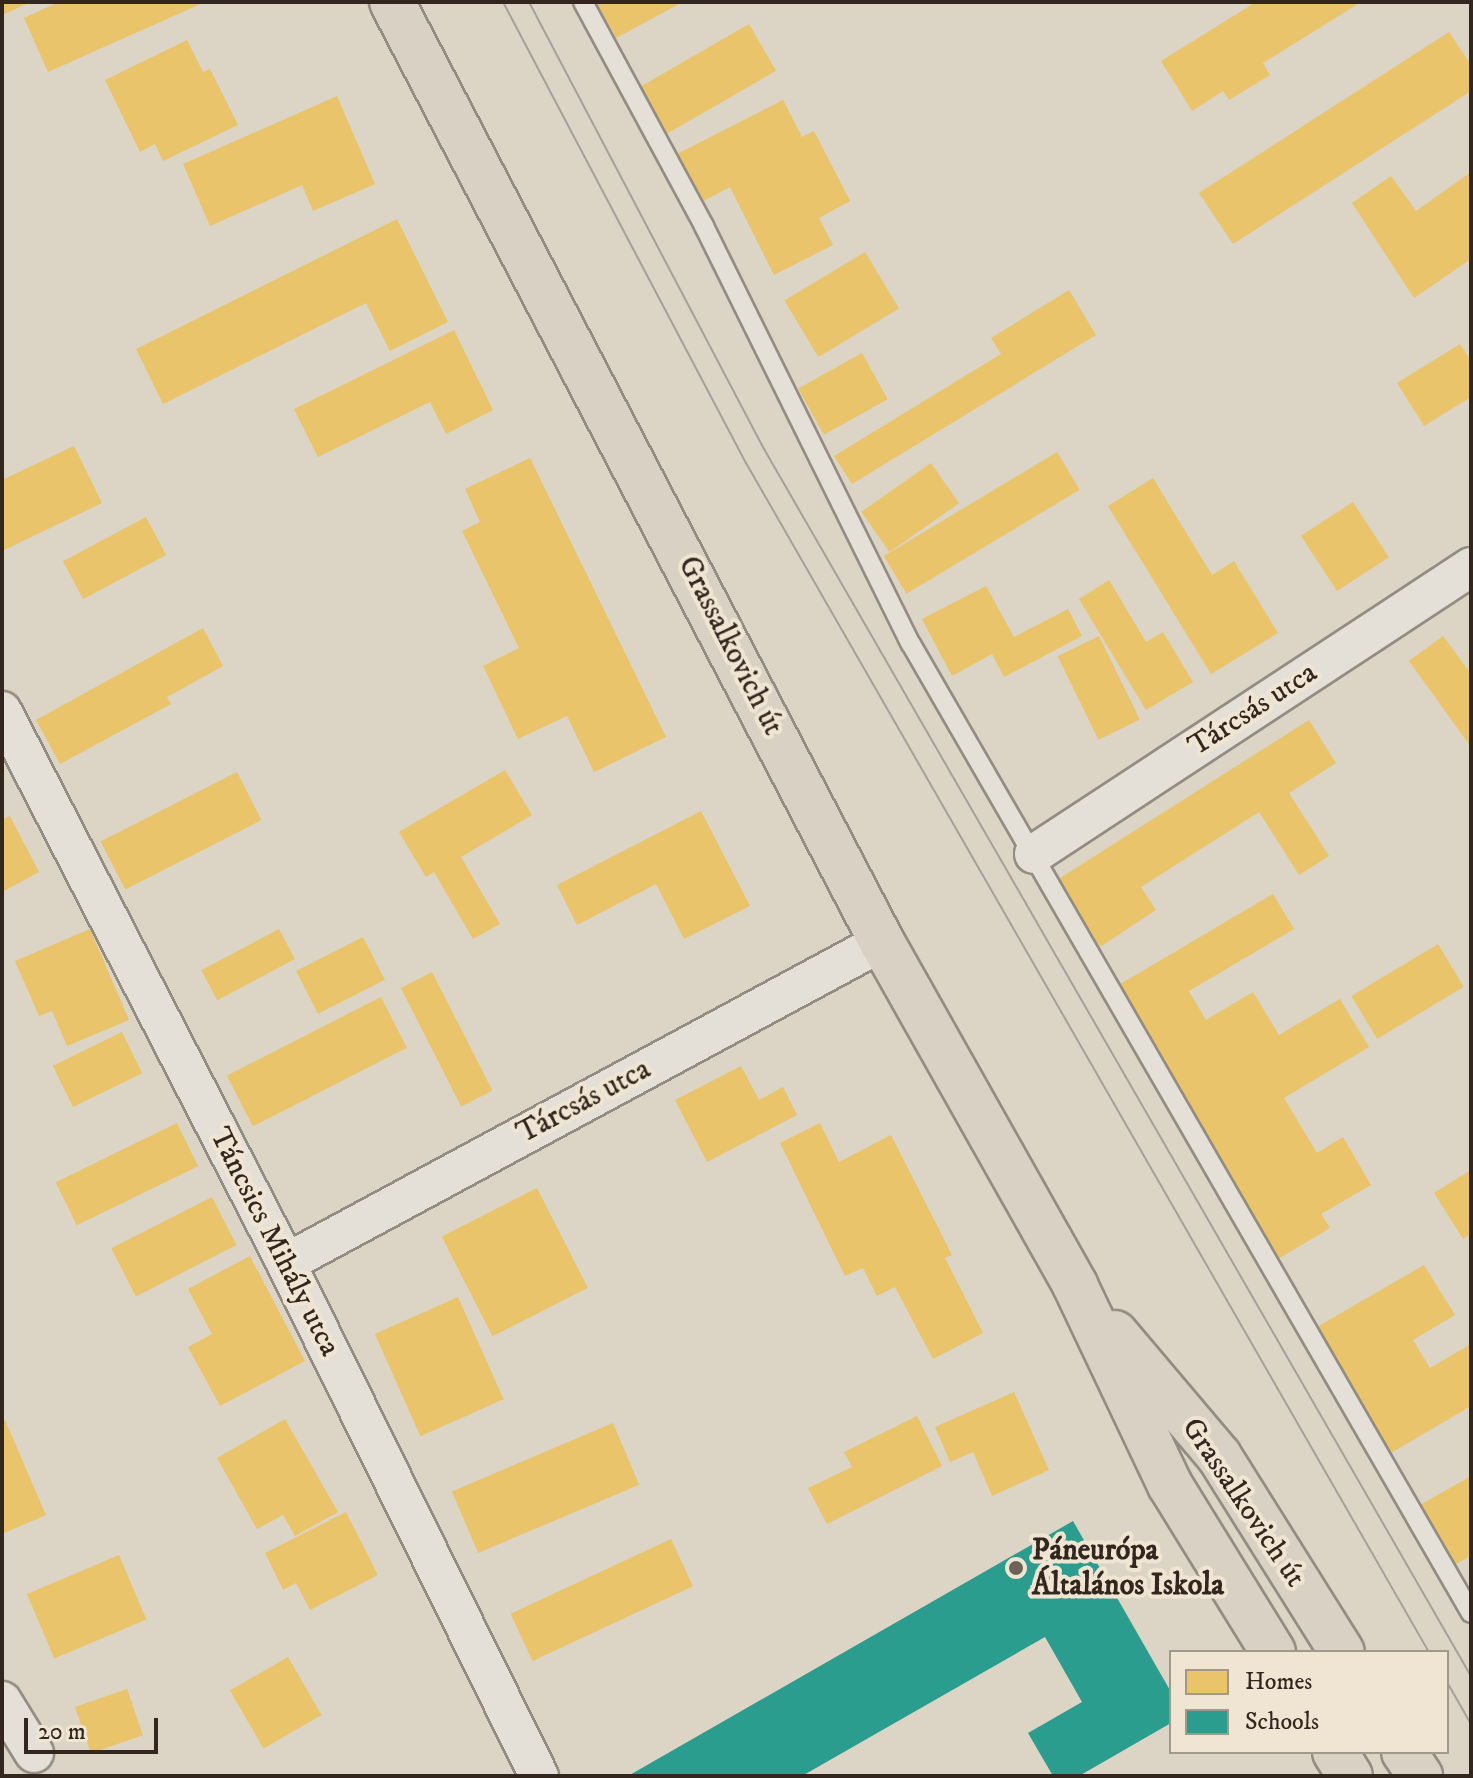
<!DOCTYPE html>
<meta charset="utf-8">
<style>
body{margin:0}
#map{position:relative;width:1473px;height:1778px;overflow:hidden;background:#dcd4c4;font-family:"IM FELL DW Pica",serif}
div>[style]{position:absolute}
.homes>*{inset:0;background:#e9c46a;transform-origin:0 0}
.schools>*{inset:0;background:#2a9d8f}
.roads{filter:drop-shadow(2px 0 #938c83) drop-shadow(-2px 0 #938c83) drop-shadow(0 2px #938c83) drop-shadow(0 -2px #938c83)}
.service>*{height:18px;margin:-9px;padding:0 9px;transform-origin:9px;border-radius:9px;background:#e4e0d8}
.minor>*{height:38px;margin:-19px;padding:0 19px;transform-origin:19px;border-radius:19px;background:#e4e0d8}
.primary>*{height:44px;margin:-22px;padding:0 22px;transform-origin:22px;border-radius:22px;background:#d9d1c3}
.tram>*{height:2px;margin:-1px;padding:0 1px;transform-origin:1px;border-radius:1px;background:#a5a09a}
.dots>*{width:22px;height:22px;translate:-50% -50%;box-sizing:border-box;border:4px solid #efe5d2;border-radius:50%}
span{translate:-50% -50%;white-space:nowrap;text-align:center;line-height:1.15;-webkit-text-stroke:8px #efe5d2;paint-order:stroke}
.street-label{font-size:30px;color:#32261f}
.poi-label{font-size:30px;color:#32261f;font-weight:700}
.left{translate:0 -50%;text-align:left}
.frame{position:absolute;inset:0;border:4px solid #32261f;pointer-events:none}
.legend{position:absolute;left:1169px;top:1650px;width:280px;height:104px;box-sizing:border-box;background:#efe5d2;border:2px solid #a3998a;margin:0;padding:10px 14px;list-style:none;font-size:24px;color:#32261f}
.legend li{display:flex;align-items:center;gap:16px;height:40px}
.legend b{width:40px;border:2px solid #a3998a}
.scale{position:absolute;left:24px;top:1718px;width:134px;height:36px;box-sizing:border-box;border:4px solid #32261f;border-top:0;padding-left:10px;font-size:24px;line-height:28px;white-space:nowrap;color:#32261f;-webkit-text-stroke:6px #efe5d2;paint-order:stroke}
</style>
<div id="map">
<div class="homes">
<i style="clip-path:polygon(2px 2px,31px 2px,2px 15px)"></i>
<i style="clip-path:polygon(59px 2px,205px 2px,48px 72px,24px 18px)"></i>
<i style="clip-path:polygon(596px 2px,683px 2px,616px 38px)"></i>
<i style="clip-path:polygon(1256px 2px,1361px 2px,1263px 63px,1270px 75px,1229px 100px,1223px 91px,1192px 111px,1161px 61px)"></i>
<i style="left:749px;top:24px;width:54px;height:134px;rotate:60deg"></i>
<i style="clip-path:polygon(1449px 32px,1471px 65px,1471px 91px,1233px 244px,1199px 193px)"></i>
<i style="clip-path:polygon(187px 40px,203px 72px,210px 69px,238px 125px,163px 161px,155px 144px,140px 152px,105px 80px)"></i>
<i style="clip-path:polygon(337px 96px,375px 184px,313px 211px,302px 185px,210px 226px,183px 164px)"></i>
<i style="clip-path:polygon(783px 100px,802px 137px,814px 131px,850px 201px,819px 218px,833px 245px,774px 275px,730px 187px,694px 206px,669px 158px)"></i>
<i style="clip-path:polygon(1471px 172px,1471px 259px,1414px 298px,1352px 203px,1391px 176px,1416px 211px)"></i>
<i style="clip-path:polygon(397px 219px,448px 322px,390px 351px,366px 303px,163px 404px,136px 349px)"></i>
<i style="left:865px;top:252px;width:66px;height:94px;rotate:59deg"></i>
<i style="clip-path:polygon(1069px 290px,1096px 335px,852px 484px,834px 456px,1001px 354px,991px 338px)"></i>
<i style="clip-path:polygon(454px 330px,493px 410px,446px 434px,430px 402px,318px 457px,294px 409px)"></i>
<i style="clip-path:polygon(1460px 344px,1471px 361px,1471px 397px,1424px 426px,1397px 383px)"></i>
<i style="left:862px;top:353px;width:53px;height:73px;rotate:61deg"></i>
<i style="clip-path:polygon(74px 446px,102px 503px,2px 551px,2px 480px)"></i>
<i style="left:1057px;top:452px;width:44px;height:202px;rotate:59deg"></i>
<i style="clip-path:polygon(530px 458px,666px 737px,594px 772px,567px 716px,518px 739px,483px 666px,519px 648px,462px 531px,480px 522px,465px 489px)"></i>
<i style="left:931px;top:463px;width:49px;height:85px;rotate:55deg"></i>
<i style="clip-path:polygon(1153px 478px,1212px 575px,1234px 561px,1278px 633px,1211px 674px,1108px 506px)"></i>
<i style="left:1353px;top:502px;width:66px;height:62px;rotate:57deg"></i>
<i style="left:146px;top:517px;width:43px;height:94px;rotate:62deg"></i>
<i style="clip-path:polygon(1109px 580px,1146px 642px,1163px 632px,1193px 682px,1146px 710px,1079px 599px)"></i>
<i style="clip-path:polygon(986px 586px,1014px 637px,1068px 609px,1082px 636px,1004px 677px,992px 654px,952px 676px,922px 619px)"></i>
<i style="clip-path:polygon(203px 628px,223px 666px,167px 697px,171px 704px,60px 764px,36px 720px)"></i>
<i style="left:1099px;top:636px;width:93px;height:46px;rotate:64deg"></i>
<i style="clip-path:polygon(1443px 636px,1471px 674px,1471px 747px,1409px 661px)"></i>
<i style="clip-path:polygon(1309px 720px,1336px 763px,1289px 793px,1329px 856px,1299px 875px,1259px 812px,1141px 887px,1156px 910px,1100px 947px,1057px 880px)"></i>
<i style="clip-path:polygon(505px 770px,532px 815px,461px 857px,500px 924px,473px 939px,434px 872px,426px 877px,399px 832px)"></i>
<i style="left:237px;top:772px;width:54px;height:153px;rotate:63deg"></i>
<i style="clip-path:polygon(701px 811px,750px 906px,684px 939px,656px 884px,577px 925px,557px 885px)"></i>
<i style="clip-path:polygon(10px 816px,39px 872px,2px 892px,2px 820px)"></i>
<i style="clip-path:polygon(1273px 894px,1294px 929px,1189px 991px,1206px 1020px,1253px 992px,1279px 1035px,1340px 999px,1369px 1047px,1284px 1098px,1317px 1153px,1343px 1137px,1371px 1185px,1321px 1214px,1330px 1228px,1278px 1259px,1117px 986px)"></i>
<i style="clip-path:polygon(90px 929px,129px 1020px,67px 1046px,52px 1011px,39px 1016px,15px 961px)"></i>
<i style="left:279px;top:929px;width:34px;height:88px;rotate:62deg"></i>
<i style="left:363px;top:937px;width:48px;height:75px;rotate:63deg"></i>
<i style="left:1438px;top:944px;width:50px;height:101px;rotate:59deg"></i>
<i style="left:432px;top:972px;width:133px;height:35px;rotate:63deg"></i>
<i style="left:381px;top:997px;width:57px;height:173px;rotate:63deg"></i>
<i style="left:122px;top:1032px;width:46px;height:77px;rotate:64deg"></i>
<i style="clip-path:polygon(741px 1066px,759px 1100px,783px 1087px,797px 1115px,707px 1162px,675px 1100px)"></i>
<i style="left:177px;top:1123px;width:48px;height:135px;rotate:64deg"></i>
<i style="clip-path:polygon(820px 1123px,839px 1162px,891px 1135px,952px 1255px,945px 1258px,983px 1333px,933px 1359px,895px 1287px,877px 1296px,863px 1268px,845px 1276px,780px 1143px)"></i>
<i style="clip-path:polygon(1471px 1170px,1471px 1234px,1463px 1239px,1434px 1193px)"></i>
<i style="left:537px;top:1188px;width:112px;height:107px;rotate:63deg"></i>
<i style="left:212px;top:1197px;width:54px;height:113px;rotate:63deg"></i>
<i style="clip-path:polygon(250px 1256px,305px 1361px,220px 1406px,188px 1347px,212px 1334px,188px 1289px)"></i>
<i style="clip-path:polygon(1424px 1265px,1455px 1315px,1413px 1340px,1430px 1368px,1471px 1344px,1471px 1406px,1391px 1453px,1317px 1327px)"></i>
<i style="left:458px;top:1297px;width:112px;height:91px;rotate:66deg"></i>
<i style="clip-path:polygon(1014px 1392px,1049px 1470px,992px 1496px,973px 1452px,950px 1462px,935px 1427px)"></i>
<i style="clip-path:polygon(917px 1416px,942px 1466px,827px 1524px,808px 1488px,852px 1467px,844px 1452px)"></i>
<i style="clip-path:polygon(285px 1419px,338px 1512px,295px 1536px,283px 1515px,257px 1529px,217px 1458px)"></i>
<i style="clip-path:polygon(5px 1420px,46px 1515px,2px 1534px,2px 1422px)"></i>
<i style="left:613px;top:1423px;width:67px;height:175px;rotate:67deg"></i>
<i style="clip-path:polygon(1471px 1476px,1471px 1556px,1454px 1565px,1420px 1505px)"></i>
<i style="clip-path:polygon(346px 1512px,378px 1575px,310px 1610px,296px 1583px,283px 1590px,265px 1553px)"></i>
<i style="left:671px;top:1539px;width:52px;height:177px;rotate:65deg"></i>
<i style="left:119px;top:1555px;width:70px;height:100px;rotate:67deg"></i>
<i style="left:288px;top:1657px;width:67px;height:67px;rotate:60deg"></i>
<i style="left:127px;top:1689px;width:49px;height:55px;rotate:71deg"></i>
</div>
<div class="schools">
<i style="clip-path:polygon(1073px 1521px,1171px 1692px,1171px 1723px,1079px 1776px,1053px 1776px,1028px 1733px,1082px 1702px,1045px 1637px,802px 1776px,628px 1776px)"></i>
</div>
<div class="roads">
<div class="service">
<i style="left:583px;top:2px;width:255px;rotate:61.6deg"></i>
<i style="left:704px;top:226px;width:466px;rotate:63.7deg"></i>
<i style="left:911px;top:644px;width:1119px;rotate:59.98deg"></i>
</div>
<div class="minor">
<i style="left:2px;top:711px;width:621px;rotate:62.77deg"></i>
<i style="left:286px;top:1263px;width:572px;rotate:63.75deg"></i>
<i style="left:1034px;top:854px;width:523px;rotate:-33.29deg"></i>
<i style="left:286px;top:1263px;width:677px;rotate:-28.31deg"></i>
<i style="left:2px;top:1701px;width:61px;rotate:58.4deg"></i>
</div>
<div class="primary">
<i style="left:392px;top:2px;width:1060px;rotate:62.47deg"></i>
<i style="left:882px;top:942px;width:394px;rotate:60.6deg"></i>
<i style="left:1075px;top:1285px;width:221px;rotate:64.6deg"></i>
<i style="left:1170px;top:1485px;width:196px;rotate:58.3deg"></i>
<i style="left:1115px;top:1333px;width:161px;rotate:49.8deg"></i>
<i style="left:1219px;top:1456px;width:231px;rotate:57.9deg"></i>
<i style="left:1335px;top:1752px;width:28px;rotate:58deg"></i>
<i style="left:1404px;top:1752px;width:29px;rotate:56deg"></i>
</div>
</div>
<div class="tram">
<i style="left:503px;top:2px;width:521px;rotate:62.21deg"></i>
<i style="left:746px;top:463px;width:1371px;rotate:60.13deg"></i>
<i style="left:529px;top:2px;width:505px;rotate:62.27deg"></i>
<i style="left:764px;top:449px;width:1416px;rotate:60.05deg"></i>
<i style="left:1447px;top:1682px;width:48px;rotate:60.3deg"></i>
</div>
<div class="dots">
<i style="left:1016px;top:1568px;background:#6e6359"></i>
</div>
<div class="street-label">
<span style="left:730px;top:646px;rotate:63deg">Grassalkovich út</span>
<span style="left:1253px;top:710px;rotate:-33deg">Tárcsás utca</span>
<span style="left:584px;top:1102px;rotate:-28deg">Tárcsás utca</span>
<span style="left:274px;top:1242px;rotate:63deg">Táncsics Mihály utca</span>
<span style="left:1243px;top:1503px;rotate:56deg">Grassalkovich út</span>
</div>
<div class="poi-label">
<span class="left" style="left:1032px;top:1568px">Páneurópa<br>Általános Iskola</span>
</div>
<div class="frame"></div>
<ul class="legend">
<li><b style="height:22px;background:#e9c46a"></b>Homes</li>
<li><b style="height:22px;background:#2a9d8f"></b>Schools</li>
</ul>
<div class="scale">20 m</div>
</div>
